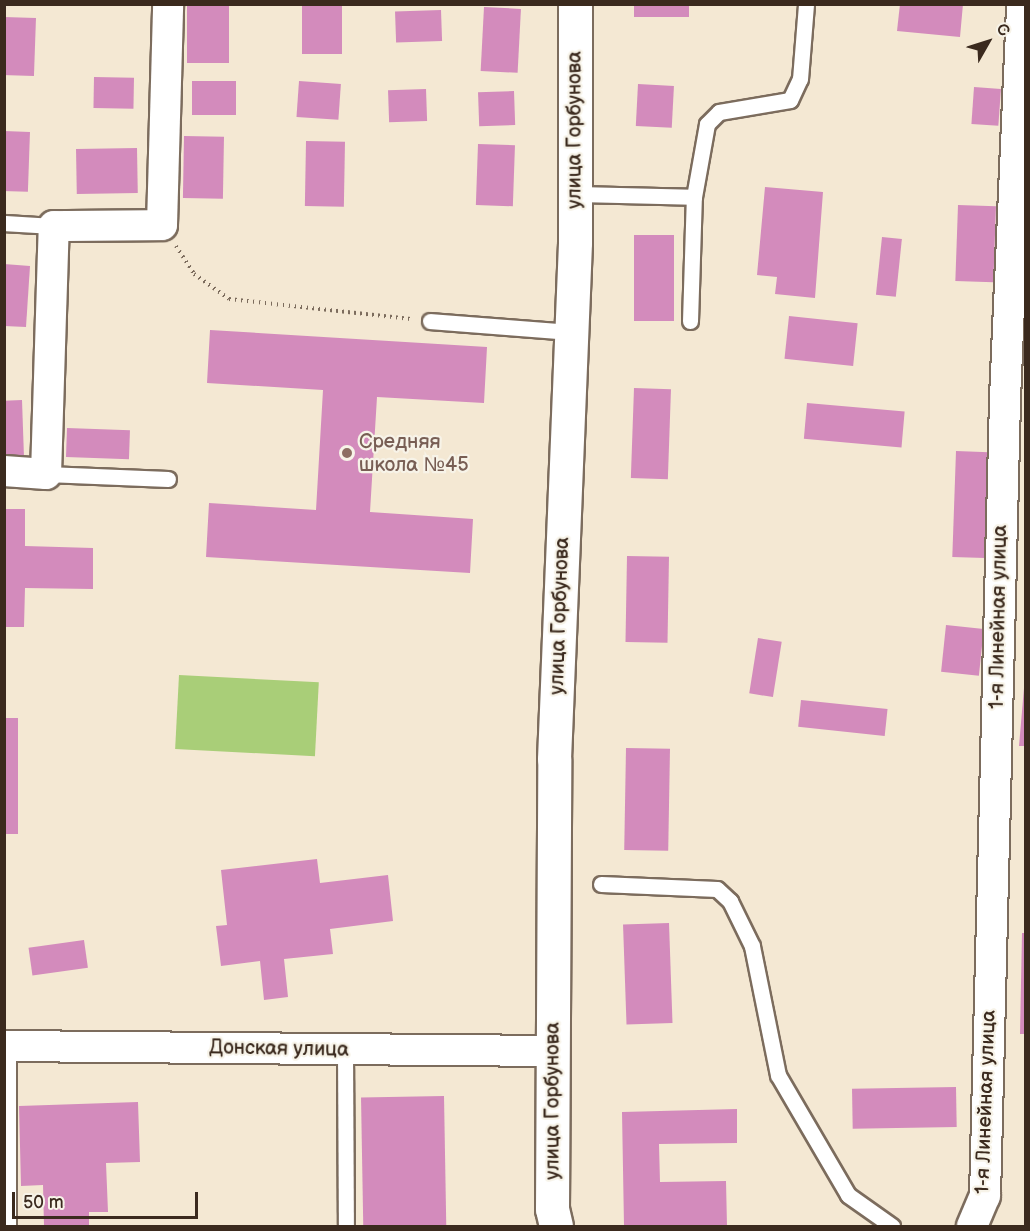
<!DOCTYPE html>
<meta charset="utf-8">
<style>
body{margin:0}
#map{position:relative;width:1030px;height:1231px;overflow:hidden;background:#f4e8d3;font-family:"Balsamiq Sans",sans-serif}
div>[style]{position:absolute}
.green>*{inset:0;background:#a9ce78;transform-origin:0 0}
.building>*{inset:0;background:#d38bbc;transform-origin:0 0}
.path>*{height:4px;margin-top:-2px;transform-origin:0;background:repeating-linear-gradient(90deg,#7c6c5d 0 1.5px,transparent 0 6px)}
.roads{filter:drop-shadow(2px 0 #7c6c5d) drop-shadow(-2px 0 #7c6c5d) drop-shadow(0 2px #7c6c5d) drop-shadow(0 -2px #7c6c5d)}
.lane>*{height:15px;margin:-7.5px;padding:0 7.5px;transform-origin:7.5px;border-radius:7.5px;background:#fff}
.street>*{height:30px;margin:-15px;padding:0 15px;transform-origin:15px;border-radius:15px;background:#fff}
.secondary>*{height:33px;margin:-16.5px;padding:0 16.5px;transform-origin:16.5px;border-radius:16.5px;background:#fff}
.dots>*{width:16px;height:16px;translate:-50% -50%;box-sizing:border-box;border:3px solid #f7f3e8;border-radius:50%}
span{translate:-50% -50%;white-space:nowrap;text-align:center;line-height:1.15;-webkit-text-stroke:4.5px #f7f3e8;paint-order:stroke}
.street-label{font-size:20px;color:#3b2a1e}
.education-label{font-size:20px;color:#785e54}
.left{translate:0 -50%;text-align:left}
.frame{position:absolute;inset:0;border:6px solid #3b2a1e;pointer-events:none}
.north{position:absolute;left:958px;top:12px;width:60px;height:60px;-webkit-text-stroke:4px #f7f3e8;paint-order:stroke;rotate:51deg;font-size:16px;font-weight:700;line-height:24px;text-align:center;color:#3b2a1e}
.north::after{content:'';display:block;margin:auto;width:21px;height:27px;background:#3b2a1e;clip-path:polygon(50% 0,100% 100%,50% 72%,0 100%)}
.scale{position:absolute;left:12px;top:1192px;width:186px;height:27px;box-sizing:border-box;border:3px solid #3b2a1e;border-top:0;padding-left:8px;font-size:18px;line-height:21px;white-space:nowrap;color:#3b2a1e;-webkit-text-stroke:4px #f7f3e8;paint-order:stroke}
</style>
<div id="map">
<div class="green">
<i style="left:179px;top:675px;width:140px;height:74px;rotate:3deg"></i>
</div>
<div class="building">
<i style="left:187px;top:4px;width:42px;height:59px"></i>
<i style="left:302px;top:4px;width:40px;height:50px"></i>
<i style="left:634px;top:4px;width:55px;height:13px"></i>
<i style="clip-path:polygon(900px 4px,963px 4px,960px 37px,897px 31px)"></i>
<i style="left:484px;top:7px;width:37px;height:64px;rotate:3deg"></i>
<i style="left:441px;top:10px;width:31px;height:46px;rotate:88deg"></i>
<i style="left:4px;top:17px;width:32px;height:58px;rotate:2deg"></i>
<i style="left:94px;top:77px;width:40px;height:31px;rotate:1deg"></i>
<i style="left:192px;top:81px;width:44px;height:34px"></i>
<i style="left:299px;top:81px;width:42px;height:36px;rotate:4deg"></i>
<i style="left:638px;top:84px;width:36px;height:42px;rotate:3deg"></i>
<i style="left:974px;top:87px;width:27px;height:37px;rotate:4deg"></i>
<i style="left:426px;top:89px;width:32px;height:38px;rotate:88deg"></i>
<i style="left:514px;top:91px;width:34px;height:36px;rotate:88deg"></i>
<i style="left:4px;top:131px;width:26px;height:60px;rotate:2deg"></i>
<i style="left:184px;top:136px;width:40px;height:62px;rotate:1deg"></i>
<i style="left:306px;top:141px;width:39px;height:65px;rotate:1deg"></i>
<i style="left:478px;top:144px;width:37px;height:61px;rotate:2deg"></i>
<i style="left:137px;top:148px;width:45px;height:61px;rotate:89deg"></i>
<i style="clip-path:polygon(765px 187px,823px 192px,815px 298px,775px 294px,777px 277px,757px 275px)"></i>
<i style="left:958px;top:205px;width:38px;height:76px;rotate:2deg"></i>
<i style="left:634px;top:235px;width:40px;height:86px"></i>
<i style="left:882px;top:237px;width:20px;height:58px;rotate:6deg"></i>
<i style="clip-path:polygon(4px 264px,30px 266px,26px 327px,4px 326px)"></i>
<i style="left:789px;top:316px;width:69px;height:43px;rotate:6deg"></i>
<i style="clip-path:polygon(210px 330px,487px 347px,484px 403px,377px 397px,370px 512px,473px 519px,470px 573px,206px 557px,209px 503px,316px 510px,323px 390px,207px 383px)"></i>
<i style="left:634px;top:388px;width:37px;height:90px;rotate:2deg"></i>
<i style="left:22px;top:400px;width:57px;height:18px;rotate:88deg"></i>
<i style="left:807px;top:403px;width:98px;height:36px;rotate:5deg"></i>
<i style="left:67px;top:428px;width:63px;height:29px;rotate:2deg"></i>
<i style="left:956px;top:451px;width:33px;height:106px;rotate:2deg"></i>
<i style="clip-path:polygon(4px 509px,25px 509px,25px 546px,93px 548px,93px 589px,25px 588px,24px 627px,4px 627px)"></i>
<i style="left:627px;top:556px;width:42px;height:86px;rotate:1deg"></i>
<i style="left:946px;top:625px;width:38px;height:47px;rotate:6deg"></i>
<i style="left:758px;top:638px;width:24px;height:56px;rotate:9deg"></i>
<i style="clip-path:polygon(1024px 688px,1026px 688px,1026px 746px,1019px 746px)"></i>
<i style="left:801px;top:700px;width:87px;height:27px;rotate:6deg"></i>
<i style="left:4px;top:718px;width:14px;height:116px"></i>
<i style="left:626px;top:748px;width:44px;height:102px;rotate:1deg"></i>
<i style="clip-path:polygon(317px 859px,320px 883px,388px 875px,393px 921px,330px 929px,333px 954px,284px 959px,288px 997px,264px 1000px,260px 961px,221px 966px,216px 926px,227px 925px,221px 870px)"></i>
<i style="left:669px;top:923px;width:100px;height:46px;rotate:88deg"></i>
<i style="clip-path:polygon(1022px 933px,1026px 933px,1026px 1034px,1020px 1034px)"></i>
<i style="left:84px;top:940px;width:28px;height:56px;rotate:82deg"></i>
<i style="left:956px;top:1087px;width:40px;height:104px;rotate:89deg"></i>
<i style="left:444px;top:1096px;width:130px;height:83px;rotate:89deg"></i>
<i style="clip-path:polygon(138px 1102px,140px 1162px,106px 1163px,108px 1212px,89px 1212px,89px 1226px,44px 1226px,43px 1185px,21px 1186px,19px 1106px)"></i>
<i style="clip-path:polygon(737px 1109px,737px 1143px,659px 1144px,660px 1182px,726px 1181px,727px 1226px,624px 1226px,622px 1112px)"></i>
</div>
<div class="path">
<i style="left:176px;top:246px;width:33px;rotate:57deg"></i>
<i style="left:194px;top:274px;width:43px;rotate:35.5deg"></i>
<i style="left:229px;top:299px;width:183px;rotate:6.3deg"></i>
</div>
<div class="roads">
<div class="lane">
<i style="left:575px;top:194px;width:119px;rotate:1.4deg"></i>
<i style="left:4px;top:223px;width:50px;rotate:3.4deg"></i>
<i style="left:430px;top:321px;width:140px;rotate:4.5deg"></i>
<i style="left:690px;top:321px;width:124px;rotate:-88.2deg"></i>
<i style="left:694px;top:197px;width:74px;rotate:-79.9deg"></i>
<i style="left:707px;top:124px;width:17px;rotate:-45deg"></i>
<i style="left:719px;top:112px;width:72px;rotate:-9.6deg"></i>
<i style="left:790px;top:100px;width:23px;rotate:-65deg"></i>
<i style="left:800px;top:79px;width:75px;rotate:-85.4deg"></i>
<i style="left:46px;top:474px;width:122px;rotate:2.3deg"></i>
<i style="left:601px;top:884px;width:116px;rotate:2.5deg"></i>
<i style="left:717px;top:889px;width:18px;rotate:43deg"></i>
<i style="left:730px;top:901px;width:50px;rotate:63.9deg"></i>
<i style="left:752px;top:946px;width:132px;rotate:78.6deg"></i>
<i style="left:778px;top:1075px;width:139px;rotate:59.7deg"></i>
<i style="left:848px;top:1195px;width:54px;rotate:35.2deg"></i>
<i style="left:8px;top:1046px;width:180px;rotate:90deg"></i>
<i style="left:345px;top:1049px;width:177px;rotate:89.7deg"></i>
</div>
<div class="street">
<i style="left:4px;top:471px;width:42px;rotate:4.1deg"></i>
<i style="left:46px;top:474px;width:248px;rotate:-88.2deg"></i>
<i style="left:54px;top:226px;width:108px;rotate:-0.5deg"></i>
<i style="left:162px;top:225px;width:221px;rotate:-88.4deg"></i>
<i style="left:4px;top:1046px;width:549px;rotate:0.52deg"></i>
<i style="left:972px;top:1226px;width:33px;rotate:-67deg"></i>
<i style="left:985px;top:1196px;width:798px;rotate:-88.56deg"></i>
<i style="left:1005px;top:398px;width:394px;rotate:-87.5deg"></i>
</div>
<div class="secondary">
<i style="left:556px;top:1226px;width:17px;rotate:-103deg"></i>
<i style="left:552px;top:1209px;width:450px;rotate:-89.7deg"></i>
<i style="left:554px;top:759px;width:517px;rotate:-87.67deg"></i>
<i style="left:575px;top:242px;width:238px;rotate:-90deg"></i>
</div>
</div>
<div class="dots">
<i style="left:347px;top:453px;background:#8d6e63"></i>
</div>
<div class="street-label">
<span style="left:575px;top:130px;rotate:-90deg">улица Горбунова</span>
<span style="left:560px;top:616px;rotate:-88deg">улица Горбунова</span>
<span style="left:999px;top:617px;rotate:-89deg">1-я Линейная улица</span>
<span style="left:279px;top:1049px;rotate:1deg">Донская улица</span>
<span style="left:553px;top:1101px;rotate:-90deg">улица Горбунова</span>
<span style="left:986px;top:1102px;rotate:-88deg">1-я Линейная улица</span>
</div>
<div class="education-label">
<span class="left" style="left:359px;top:454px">Средняя<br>школа №45</span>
</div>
<div class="frame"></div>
<div class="north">С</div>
<div class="scale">50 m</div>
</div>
